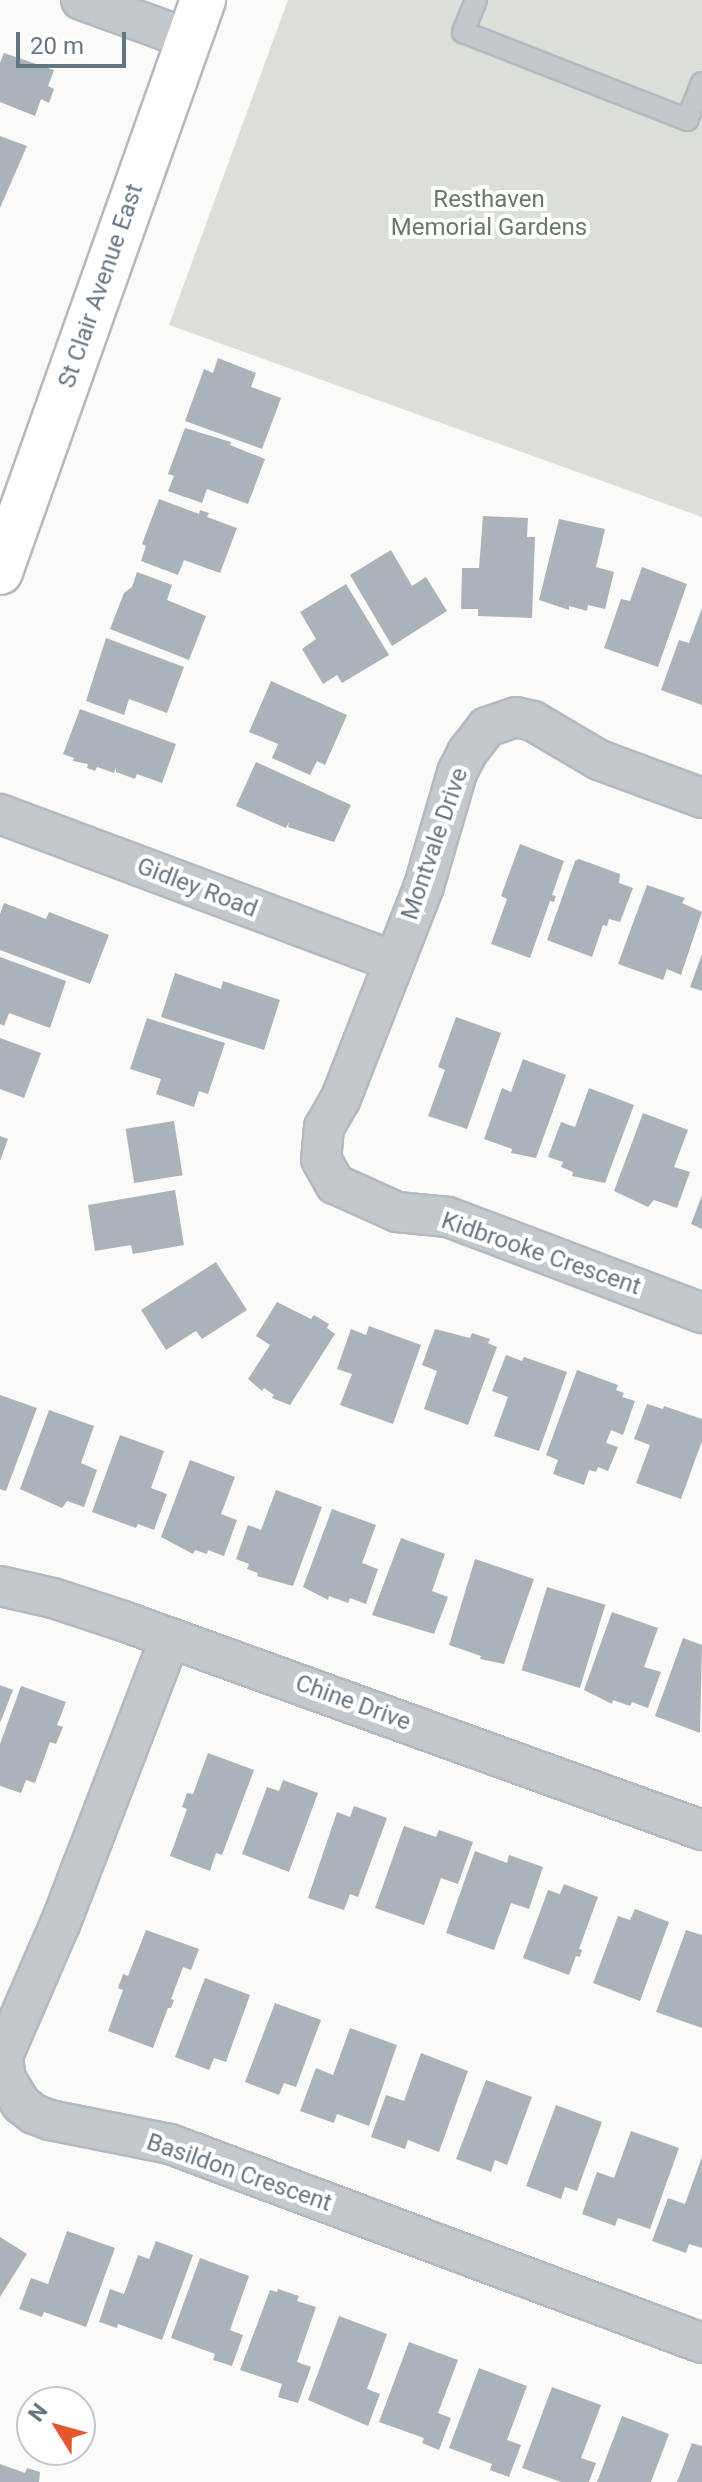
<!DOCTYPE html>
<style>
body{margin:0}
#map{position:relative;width:702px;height:2482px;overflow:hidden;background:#fafaf8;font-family:Roboto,sans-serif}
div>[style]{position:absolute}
.green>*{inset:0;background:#dadfd7}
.building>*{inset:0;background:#aab3b9;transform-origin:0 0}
.roads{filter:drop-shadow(2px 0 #b3babf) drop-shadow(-2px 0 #b3babf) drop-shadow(0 2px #b3babf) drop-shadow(0 -2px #b3babf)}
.lane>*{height:20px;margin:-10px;padding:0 10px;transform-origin:10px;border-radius:10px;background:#c3c8cc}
.street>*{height:38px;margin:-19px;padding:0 19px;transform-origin:19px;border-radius:19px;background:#c3c8cc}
.secondary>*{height:44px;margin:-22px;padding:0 22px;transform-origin:22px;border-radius:22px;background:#fff}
span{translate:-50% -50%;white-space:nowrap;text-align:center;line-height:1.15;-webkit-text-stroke:8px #fff;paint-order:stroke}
.park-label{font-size:24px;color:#687a64}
.street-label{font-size:24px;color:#657683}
.north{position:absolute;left:16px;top:2386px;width:80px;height:80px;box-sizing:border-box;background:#fff;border:2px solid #c1c8cd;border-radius:50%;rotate:307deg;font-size:22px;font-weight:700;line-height:32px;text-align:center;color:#657683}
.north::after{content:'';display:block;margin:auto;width:28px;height:36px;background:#e4572e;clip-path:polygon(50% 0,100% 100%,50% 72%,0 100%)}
.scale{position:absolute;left:16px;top:32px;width:110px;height:36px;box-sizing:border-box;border:4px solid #657683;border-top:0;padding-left:10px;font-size:24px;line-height:28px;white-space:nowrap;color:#657683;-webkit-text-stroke:6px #fff;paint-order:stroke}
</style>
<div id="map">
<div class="green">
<i style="clip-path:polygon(288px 0,702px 0,702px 517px,169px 325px)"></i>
</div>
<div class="building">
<i style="clip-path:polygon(4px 53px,54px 70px,48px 86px,54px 89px,49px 103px,41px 99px,35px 116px,0 102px,0 63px)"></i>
<i style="clip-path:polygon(0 136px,27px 146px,0 208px)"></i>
<i style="clip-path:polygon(218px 358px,256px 373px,251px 387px,281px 398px,262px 449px,185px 421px,204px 369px,213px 373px)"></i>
<i style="clip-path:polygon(185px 428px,231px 442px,230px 445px,265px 459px,248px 504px,207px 489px,202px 503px,168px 491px,174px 476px,168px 474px)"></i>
<i style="clip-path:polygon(159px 499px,199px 514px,200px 510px,209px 513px,207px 517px,237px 528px,220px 573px,184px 560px,178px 575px,141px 561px,146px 546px,142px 544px)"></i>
<i style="clip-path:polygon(483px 516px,528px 518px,527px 537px,535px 537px,532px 618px,478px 616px,478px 609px,461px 609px,462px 568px,479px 568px)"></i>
<i style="clip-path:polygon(559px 519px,605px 529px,596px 567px,614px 572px,605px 609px,588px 605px,587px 611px,569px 606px,569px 610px,539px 600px)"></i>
<i style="clip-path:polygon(391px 550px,412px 586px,426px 577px,447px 611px,392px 646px,350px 575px)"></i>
<i style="clip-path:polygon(642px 567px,687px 584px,658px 667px,604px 648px,621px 599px,630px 601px)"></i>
<i style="clip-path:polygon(137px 572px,172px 585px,167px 600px,206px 616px,189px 660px,110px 629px,124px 593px,132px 587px)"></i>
<i style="clip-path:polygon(346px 584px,389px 655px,342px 683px,337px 675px,323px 684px,302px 649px,316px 639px,300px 612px)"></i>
<i style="clip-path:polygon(702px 608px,702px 705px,661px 690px,679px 640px,689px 643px)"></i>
<i style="clip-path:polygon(106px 638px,184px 667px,167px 713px,129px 699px,124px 715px,86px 701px)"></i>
<i style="clip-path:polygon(271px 681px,347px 715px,325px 765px,317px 761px,310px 775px,272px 758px,278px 744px,249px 732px)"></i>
<i style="clip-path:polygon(80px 709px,176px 744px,162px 783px,137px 774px,135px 779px,116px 772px,116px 767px,114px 773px,97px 767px,95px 771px,87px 768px,88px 764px,73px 761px,74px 758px,63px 754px)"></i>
<i style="clip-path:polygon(256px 762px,351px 805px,334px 842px,288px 827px,289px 822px,286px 828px,236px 806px)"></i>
<i style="clip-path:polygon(520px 844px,564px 861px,552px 895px,556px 896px,554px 902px,550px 901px,530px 958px,491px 944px,507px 899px,501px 896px)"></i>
<i style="clip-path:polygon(579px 859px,620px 874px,619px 883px,633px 888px,620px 922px,609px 919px,607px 926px,603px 925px,592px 957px,547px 940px,575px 861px)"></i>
<i style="clip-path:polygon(647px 885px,685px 898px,682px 903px,702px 912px,681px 975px,667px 969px,663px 980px,618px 964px)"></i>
<i style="clip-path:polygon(4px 903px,46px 919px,49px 912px,109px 935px,90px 984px,0 950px,0 914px)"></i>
<i style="clip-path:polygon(702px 954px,702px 991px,690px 987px)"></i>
<i style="clip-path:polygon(0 957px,66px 981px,50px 1028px,9px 1013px,4px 1026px,0 1024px)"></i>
<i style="clip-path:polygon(175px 973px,221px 989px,223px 981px,280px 1000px,264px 1050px,161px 1017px)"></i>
<i style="clip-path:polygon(456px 1017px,501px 1033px,467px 1129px,428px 1116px,445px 1070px,438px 1067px)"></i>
<i style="clip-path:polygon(147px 1018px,225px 1043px,208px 1094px,199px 1091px,194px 1107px,156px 1094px,161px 1079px,130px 1069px)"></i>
<i style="clip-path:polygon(0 1038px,41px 1053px,24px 1098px,0 1089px)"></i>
<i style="clip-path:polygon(523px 1059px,566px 1075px,536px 1158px,511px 1153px,512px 1149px,484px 1139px,502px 1088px,511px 1092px)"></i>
<i style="clip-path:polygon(589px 1088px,634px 1105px,605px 1183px,572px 1176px,573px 1172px,561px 1167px,563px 1162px,548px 1157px,561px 1122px,575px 1127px)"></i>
<i style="clip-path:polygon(643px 1113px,688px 1130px,674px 1167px,690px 1172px,677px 1208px,654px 1200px,648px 1207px,614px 1191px)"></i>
<i style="left:174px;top:1121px;width:55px;height:49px;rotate:81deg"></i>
<i style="clip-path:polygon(0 1136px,8px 1139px,0 1161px)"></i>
<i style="clip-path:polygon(175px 1190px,184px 1245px,133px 1254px,131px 1245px,95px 1251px,88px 1205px)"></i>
<i style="clip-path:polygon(702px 1195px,702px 1229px,691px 1224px)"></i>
<i style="clip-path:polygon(216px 1262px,247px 1310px,202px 1339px,196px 1331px,166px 1350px,141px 1310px)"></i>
<i style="clip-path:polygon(277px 1302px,311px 1319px,314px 1315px,329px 1324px,327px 1328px,335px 1334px,290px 1405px,272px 1398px,274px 1395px,264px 1388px,262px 1391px,248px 1379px,270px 1345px,256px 1336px)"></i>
<i style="clip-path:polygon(369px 1326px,421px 1345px,393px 1424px,340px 1405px,352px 1374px,337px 1369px,351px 1329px,366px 1335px)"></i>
<i style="clip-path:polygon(435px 1329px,470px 1338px,472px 1333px,490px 1339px,488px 1343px,497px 1347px,468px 1425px,424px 1409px,437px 1371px,422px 1365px)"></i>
<i style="clip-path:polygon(506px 1355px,522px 1361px,524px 1357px,567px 1372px,539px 1451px,494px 1436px,508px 1397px,492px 1391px)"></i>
<i style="clip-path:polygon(577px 1370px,618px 1385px,616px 1390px,624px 1393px,622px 1397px,635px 1401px,623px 1435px,611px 1430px,606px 1443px,618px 1447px,608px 1471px,598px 1467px,596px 1472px,589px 1470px,584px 1485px,553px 1474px,558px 1460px,546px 1455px)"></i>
<i style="clip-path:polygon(0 1395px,37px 1408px,6px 1491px,0 1489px)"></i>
<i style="clip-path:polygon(647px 1404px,663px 1409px,664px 1406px,702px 1419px,702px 1441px,681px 1499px,636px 1483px,650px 1445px,634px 1439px)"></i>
<i style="clip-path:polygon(49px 1410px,94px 1426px,81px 1463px,97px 1470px,84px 1507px,67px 1501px,62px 1508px,20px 1489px)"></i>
<i style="clip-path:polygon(120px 1435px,164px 1451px,151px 1488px,167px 1494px,154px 1530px,138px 1524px,136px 1528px,92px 1512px)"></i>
<i style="clip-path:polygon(190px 1460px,235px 1477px,221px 1514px,237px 1520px,224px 1556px,208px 1550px,207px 1554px,195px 1550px,193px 1554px,161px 1537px)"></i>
<i style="clip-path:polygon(276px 1490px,322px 1507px,293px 1586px,257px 1576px,258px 1573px,247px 1569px,249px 1564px,236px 1559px,248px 1525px,261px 1530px)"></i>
<i style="clip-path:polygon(332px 1509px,376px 1525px,362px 1563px,378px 1569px,366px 1604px,350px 1598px,348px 1603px,329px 1596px,328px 1600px,303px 1587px)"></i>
<i style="clip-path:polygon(401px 1538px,445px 1554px,432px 1591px,448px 1597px,434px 1634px,372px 1615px)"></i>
<i style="clip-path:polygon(475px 1559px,534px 1579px,504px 1664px,480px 1659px,481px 1656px,449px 1645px)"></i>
<i style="left:547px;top:1587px;width:61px;height:87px;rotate:17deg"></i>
<i style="clip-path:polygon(612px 1612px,658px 1628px,644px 1667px,661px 1672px,648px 1708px,632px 1702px,630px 1706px,613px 1700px,612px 1704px,584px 1690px)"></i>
<i style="clip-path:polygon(683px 1638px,702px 1645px,700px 1733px,655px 1716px)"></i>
<i style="clip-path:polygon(0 1685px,13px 1690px,0 1723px)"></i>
<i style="clip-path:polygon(21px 1686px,66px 1702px,57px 1725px,63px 1727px,56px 1744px,50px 1742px,35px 1783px,26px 1780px,21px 1793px,0 1786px,0 1744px)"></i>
<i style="clip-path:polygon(208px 1753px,254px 1770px,222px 1855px,216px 1853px,210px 1871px,170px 1856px,187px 1809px,182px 1807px,187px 1793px,193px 1794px)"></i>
<i style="clip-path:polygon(283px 1780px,318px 1793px,289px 1872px,242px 1854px,267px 1787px,279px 1791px)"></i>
<i style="clip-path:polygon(354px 1806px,387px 1818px,358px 1897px,350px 1894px,344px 1910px,308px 1898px,337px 1812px,350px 1817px)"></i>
<i style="clip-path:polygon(404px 1826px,436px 1837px,439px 1830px,473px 1842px,458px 1884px,441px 1878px,424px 1925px,375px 1908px)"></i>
<i style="clip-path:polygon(475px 1851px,507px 1863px,509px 1855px,543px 1867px,529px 1909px,511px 1903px,494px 1950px,446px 1933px)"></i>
<i style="clip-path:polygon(564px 1884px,598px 1897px,579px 1949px,582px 1950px,580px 1957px,576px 1956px,569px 1975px,523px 1958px,548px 1890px,560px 1894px)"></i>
<i style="clip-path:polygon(635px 1909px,669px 1922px,640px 2001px,593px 1983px,618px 1916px,630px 1920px)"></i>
<i style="clip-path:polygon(146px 1930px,199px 1949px,191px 1970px,183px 1967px,171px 1999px,174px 2000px,171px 2008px,168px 2008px,153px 2048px,108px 2031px,123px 1990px,118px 1988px,123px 1974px,128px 1976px)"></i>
<i style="clip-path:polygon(686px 1930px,702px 1935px,702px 2028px,656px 2012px)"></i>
<i style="clip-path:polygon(205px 1978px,250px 1995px,226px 2062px,214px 2058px,209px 2070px,175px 2057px)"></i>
<i style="clip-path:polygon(275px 2003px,321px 2020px,296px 2087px,284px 2083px,279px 2095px,245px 2082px)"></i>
<i style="clip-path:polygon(350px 2028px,397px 2045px,369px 2126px,337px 2114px,334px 2123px,300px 2111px,316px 2068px,333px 2075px)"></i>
<i style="clip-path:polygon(421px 2053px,468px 2071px,439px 2152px,408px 2140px,405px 2149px,371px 2137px,386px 2095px,404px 2101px)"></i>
<i style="clip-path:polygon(486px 2080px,532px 2097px,507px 2165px,495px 2160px,491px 2172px,456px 2159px)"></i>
<i style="clip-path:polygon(556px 2105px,602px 2122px,577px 2191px,565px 2187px,561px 2199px,526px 2186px)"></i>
<i style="clip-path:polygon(631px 2131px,679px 2148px,650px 2229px,618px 2218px,615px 2226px,582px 2214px,597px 2172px,614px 2178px)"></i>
<i style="clip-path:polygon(702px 2157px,702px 2248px,689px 2244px,686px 2253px,652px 2241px,668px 2198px,685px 2204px)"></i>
<i style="clip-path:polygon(67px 2231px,115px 2248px,86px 2327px,44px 2312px,42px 2317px,19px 2309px,31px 2278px,48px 2284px)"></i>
<i style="clip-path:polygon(0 2237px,27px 2254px,0 2297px)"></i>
<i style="clip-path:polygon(156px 2241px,193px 2255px,162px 2340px,118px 2324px,117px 2328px,99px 2322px,110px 2289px,124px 2294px,138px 2255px,149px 2259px)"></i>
<i style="clip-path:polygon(200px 2258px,249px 2276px,230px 2330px,243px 2335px,232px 2366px,213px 2360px,215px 2354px,171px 2338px)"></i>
<i style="clip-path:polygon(278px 2289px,299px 2296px,297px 2301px,316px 2307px,297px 2362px,311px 2367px,298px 2403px,278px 2397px,282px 2384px,240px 2370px,270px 2290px,277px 2292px)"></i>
<i style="clip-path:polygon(339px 2316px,387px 2334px,367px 2389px,380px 2394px,368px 2426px,308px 2400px)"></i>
<i style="clip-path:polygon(409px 2342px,458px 2360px,438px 2413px,451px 2418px,439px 2450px,422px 2443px,424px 2438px,379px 2422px)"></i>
<i style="clip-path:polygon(479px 2368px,527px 2386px,507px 2440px,521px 2445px,509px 2477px,490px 2470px,492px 2464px,449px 2448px)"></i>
<i style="clip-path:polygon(552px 2387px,601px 2405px,581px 2458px,596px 2463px,589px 2482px,561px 2482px,522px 2468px)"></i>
<i style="clip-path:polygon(622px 2416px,669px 2434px,651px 2482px,597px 2482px)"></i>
<i style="clip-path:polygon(692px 2443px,702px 2446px,702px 2482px,677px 2482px)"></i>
<i style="clip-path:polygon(0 2464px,25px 2473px,27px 2468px,40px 2472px,39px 2482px,0 2482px)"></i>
</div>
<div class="roads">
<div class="lane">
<i style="left:476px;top:0;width:35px;rotate:112deg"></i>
<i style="left:463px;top:32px;width:241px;rotate:21.4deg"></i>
<i style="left:687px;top:120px;width:40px;rotate:-68deg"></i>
</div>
<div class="street">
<i style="left:81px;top:0;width:115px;rotate:19.9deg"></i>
<i style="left:702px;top:798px;width:110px;rotate:-159.7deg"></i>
<i style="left:599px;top:760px;width:77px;rotate:-149.4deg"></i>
<i style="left:533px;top:721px;width:17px;rotate:-167deg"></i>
<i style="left:516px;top:717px;width:31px;rotate:161deg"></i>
<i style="left:487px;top:727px;width:33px;rotate:128deg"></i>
<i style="left:467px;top:753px;width:22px;rotate:117deg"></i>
<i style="left:457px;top:773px;width:118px;rotate:106.3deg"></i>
<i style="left:424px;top:886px;width:228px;rotate:111.4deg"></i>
<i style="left:341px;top:1098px;width:34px;rotate:120deg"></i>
<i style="left:324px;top:1127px;width:32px;rotate:95deg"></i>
<i style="left:321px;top:1159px;width:29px;rotate:61deg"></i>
<i style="left:335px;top:1184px;width:68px;rotate:24.3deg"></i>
<i style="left:397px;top:1212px;width:51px;rotate:5.6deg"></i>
<i style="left:448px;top:1217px;width:272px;rotate:20.7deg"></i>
<i style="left:0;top:814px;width:421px;rotate:20.5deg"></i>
<i style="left:0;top:1586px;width:54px;rotate:12.8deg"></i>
<i style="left:53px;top:1598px;width:74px;rotate:18.2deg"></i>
<i style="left:123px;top:1621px;width:616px;rotate:19.85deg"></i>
<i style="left:170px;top:1638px;width:306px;rotate:111deg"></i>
<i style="left:60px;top:1924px;width:144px;rotate:113.4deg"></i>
<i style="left:3px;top:2056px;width:23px;rotate:83deg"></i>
<i style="left:6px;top:2079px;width:29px;rotate:59deg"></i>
<i style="left:21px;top:2104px;width:16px;rotate:38deg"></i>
<i style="left:34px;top:2114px;width:17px;rotate:21deg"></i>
<i style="left:50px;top:2120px;width:122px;rotate:11.3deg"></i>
<i style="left:170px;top:2144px;width:568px;rotate:20.51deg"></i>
</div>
<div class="secondary">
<i style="left:0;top:572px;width:607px;rotate:-70.46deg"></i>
</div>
</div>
<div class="park-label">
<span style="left:489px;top:214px">Resthaven<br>Memorial Gardens</span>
</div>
<div class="street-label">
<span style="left:101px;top:286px;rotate:-71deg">St Clair Avenue East</span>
<span style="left:435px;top:844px;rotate:-71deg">Montvale Drive</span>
<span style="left:197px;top:888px;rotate:21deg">Gidley Road</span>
<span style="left:541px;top:1254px;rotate:19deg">Kidbrooke Crescent</span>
<span style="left:353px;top:1703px;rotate:20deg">Chine Drive</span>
<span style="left:239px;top:2173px;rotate:19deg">Basildon Crescent</span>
</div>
<div class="north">N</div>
<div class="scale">20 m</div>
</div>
